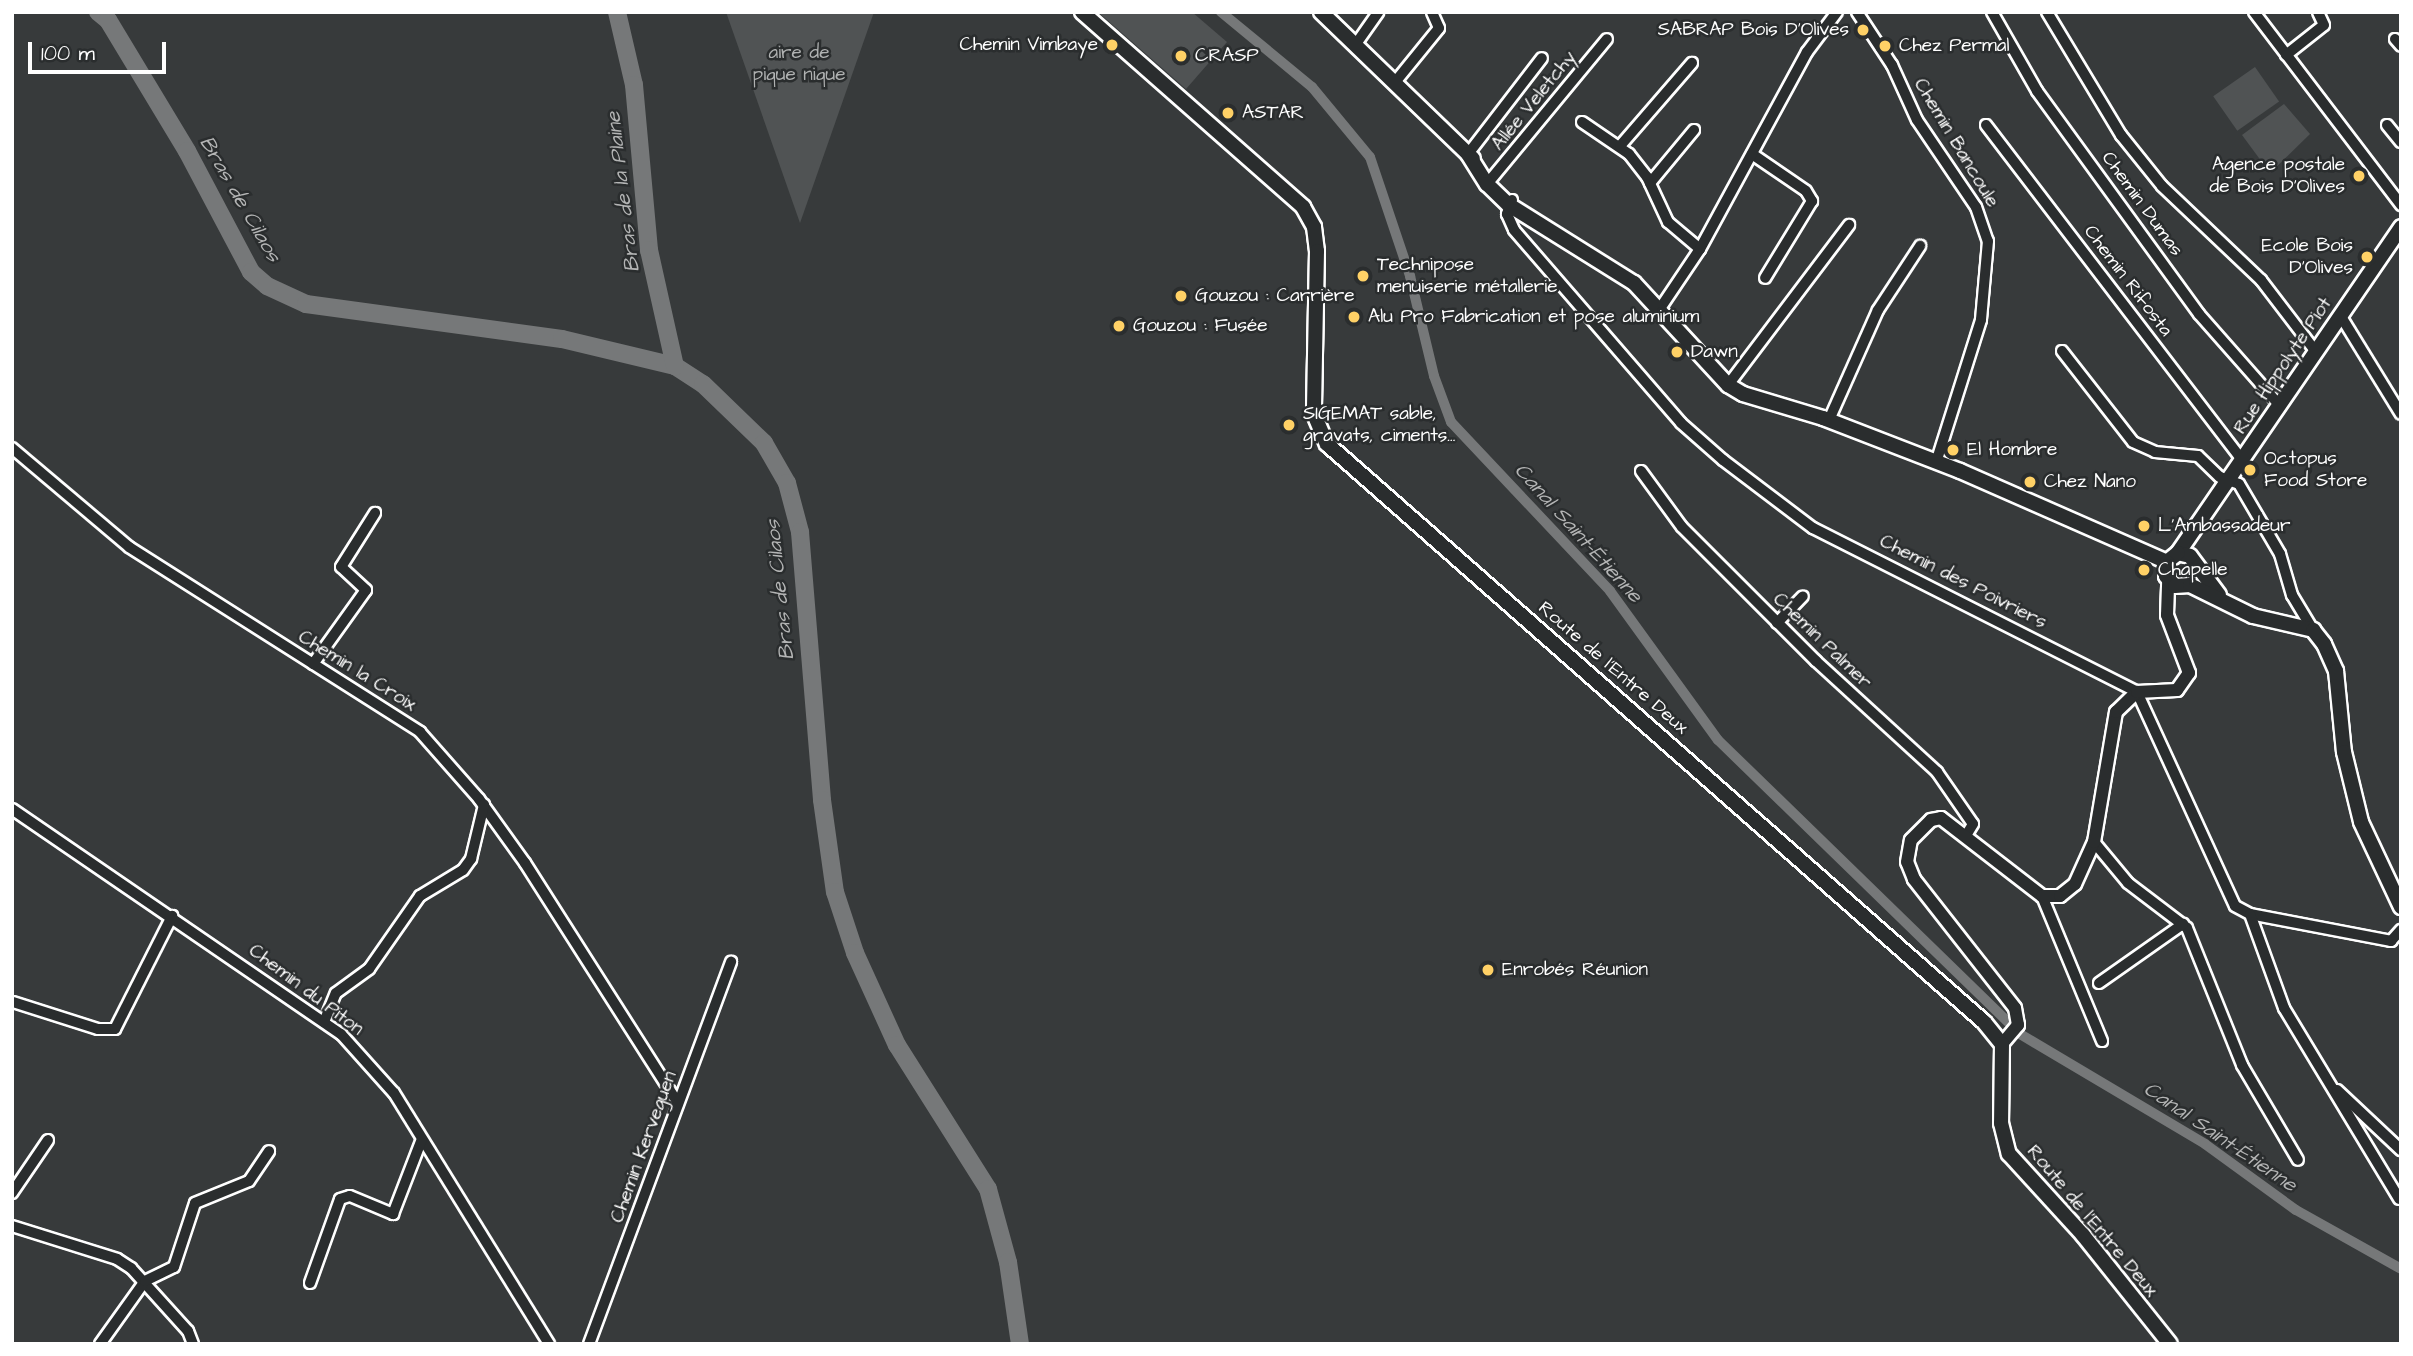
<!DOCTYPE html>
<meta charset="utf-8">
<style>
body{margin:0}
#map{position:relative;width:2413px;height:1356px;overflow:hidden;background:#373a3b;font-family:"Architects Daughter",sans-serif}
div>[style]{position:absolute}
.green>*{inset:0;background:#505354;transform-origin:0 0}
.canal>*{height:10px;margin:-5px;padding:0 5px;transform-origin:5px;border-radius:5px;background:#767879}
.river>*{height:18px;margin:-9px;padding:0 9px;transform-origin:9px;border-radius:9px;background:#767879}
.roads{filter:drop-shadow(2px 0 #fff) drop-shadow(-2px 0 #fff) drop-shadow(0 2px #fff) drop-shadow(0 -2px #fff)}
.minor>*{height:10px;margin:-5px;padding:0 5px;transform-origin:5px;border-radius:5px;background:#2a2d2e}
.tertiary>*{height:12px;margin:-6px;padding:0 6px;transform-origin:6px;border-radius:6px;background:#2a2d2e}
.secondary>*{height:14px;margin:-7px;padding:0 7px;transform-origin:7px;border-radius:7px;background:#2a2d2e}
.dots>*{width:19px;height:19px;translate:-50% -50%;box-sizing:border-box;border:4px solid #2a2d2e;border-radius:50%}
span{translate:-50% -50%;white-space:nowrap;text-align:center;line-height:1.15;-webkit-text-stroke:5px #2a2d2e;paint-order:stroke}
.poi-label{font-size:19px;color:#fff}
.right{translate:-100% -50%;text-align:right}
.left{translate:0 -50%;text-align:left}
.park-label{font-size:19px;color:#b0b2b2}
.street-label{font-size:19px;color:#fff}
.water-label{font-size:21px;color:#b4b5b5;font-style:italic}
.frame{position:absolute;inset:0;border:14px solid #fff;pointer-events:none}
.scale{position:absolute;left:28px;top:42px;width:138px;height:32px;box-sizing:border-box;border:4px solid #fff;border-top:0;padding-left:9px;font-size:21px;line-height:24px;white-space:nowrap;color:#fff;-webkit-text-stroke:5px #2a2d2e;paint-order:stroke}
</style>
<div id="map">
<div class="green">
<i style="clip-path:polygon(726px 12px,874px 12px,800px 223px)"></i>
<i style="clip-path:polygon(1098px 12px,1192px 12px,1227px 42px,1186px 89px)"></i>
<i style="left:2255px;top:67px;width:42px;height:51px;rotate:55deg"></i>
<i style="clip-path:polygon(2284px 104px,2310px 134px,2270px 173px,2242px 135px)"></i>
</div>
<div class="canal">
<i style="left:1221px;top:12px;width:118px;rotate:39.5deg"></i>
<i style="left:1312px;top:87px;width:91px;rotate:50.4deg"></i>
<i style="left:1370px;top:157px;width:126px;rotate:71.4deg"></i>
<i style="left:1410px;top:276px;width:103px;rotate:76.5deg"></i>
<i style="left:1434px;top:376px;width:49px;rotate:69.7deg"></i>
<i style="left:1451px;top:422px;width:232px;rotate:46.7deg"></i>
<i style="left:1610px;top:591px;width:184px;rotate:54.1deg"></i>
<i style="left:1718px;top:740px;width:405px;rotate:44.2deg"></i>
<i style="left:2020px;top:1034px;width:215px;rotate:30.7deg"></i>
<i style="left:2205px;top:1144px;width:112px;rotate:36deg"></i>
<i style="left:2296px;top:1210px;width:120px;rotate:29.3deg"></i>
</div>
<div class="river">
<i style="left:98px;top:12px;width:13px;rotate:39deg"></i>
<i style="left:108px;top:20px;width:153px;rotate:58.9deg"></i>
<i style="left:187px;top:151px;width:137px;rotate:62.1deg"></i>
<i style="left:251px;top:272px;width:21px;rotate:41deg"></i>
<i style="left:267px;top:286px;width:43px;rotate:24.8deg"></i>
<i style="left:306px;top:304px;width:258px;rotate:7.8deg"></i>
<i style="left:562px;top:339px;width:116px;rotate:13.4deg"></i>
<i style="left:675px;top:366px;width:33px;rotate:33deg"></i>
<i style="left:703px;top:384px;width:85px;rotate:44deg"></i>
<i style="left:764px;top:443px;width:46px;rotate:60.1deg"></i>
<i style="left:787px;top:483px;width:51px;rotate:75.1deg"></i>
<i style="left:800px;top:532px;width:269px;rotate:85.3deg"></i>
<i style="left:822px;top:800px;width:93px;rotate:82deg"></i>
<i style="left:835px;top:892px;width:64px;rotate:71.8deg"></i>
<i style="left:855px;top:953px;width:101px;rotate:65.5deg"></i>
<i style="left:897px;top:1045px;width:170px;rotate:57.7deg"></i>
<i style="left:988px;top:1189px;width:76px;rotate:74.7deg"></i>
<i style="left:1008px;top:1262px;width:83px;rotate:81.7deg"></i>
<i style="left:617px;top:12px;width:75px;rotate:76.9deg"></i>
<i style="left:634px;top:85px;width:166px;rotate:84.8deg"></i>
<i style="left:649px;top:250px;width:119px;rotate:77.4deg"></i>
</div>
<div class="roads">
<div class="minor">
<i style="left:1857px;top:12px;width:64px;rotate:56.6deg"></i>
<i style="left:1892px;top:65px;width:60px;rotate:65.6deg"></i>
<i style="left:1917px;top:120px;width:105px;rotate:55.9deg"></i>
<i style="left:1976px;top:207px;width:36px;rotate:71deg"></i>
<i style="left:1988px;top:241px;width:79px;rotate:95.1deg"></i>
<i style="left:1981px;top:320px;width:150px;rotate:107.5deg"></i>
<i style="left:1992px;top:12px;width:91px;rotate:60.3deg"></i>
<i style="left:2037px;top:91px;width:276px;rotate:54deg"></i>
<i style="left:2199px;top:314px;width:123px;rotate:48.6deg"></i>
<i style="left:2047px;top:12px;width:144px;rotate:59deg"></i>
<i style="left:2121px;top:135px;width:65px;rotate:51.2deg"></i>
<i style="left:2162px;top:186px;width:137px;rotate:43.5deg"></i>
<i style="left:2261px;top:280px;width:91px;rotate:52.6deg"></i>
<i style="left:2254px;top:12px;width:243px;rotate:52.7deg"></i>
<i style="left:2395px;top:39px;width:9px;rotate:49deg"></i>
<i style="left:1356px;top:44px;width:39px;rotate:-55deg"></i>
<i style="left:2286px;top:55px;width:48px;rotate:-38.3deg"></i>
<i style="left:2324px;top:25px;width:14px;rotate:-115deg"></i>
<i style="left:1396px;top:81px;width:68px;rotate:-50.9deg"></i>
<i style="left:1439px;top:28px;width:17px;rotate:-114deg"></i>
<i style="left:1582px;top:122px;width:57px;rotate:34.2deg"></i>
<i style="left:1629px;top:154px;width:29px;rotate:52deg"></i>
<i style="left:1647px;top:177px;width:50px;rotate:65deg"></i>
<i style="left:1668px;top:222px;width:42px;rotate:40.2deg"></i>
<i style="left:1986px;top:125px;width:422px;rotate:52.6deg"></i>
<i style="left:2387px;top:125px;width:22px;rotate:51deg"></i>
<i style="left:1620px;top:146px;width:110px;rotate:-49.1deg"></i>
<i style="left:1468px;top:154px;width:121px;rotate:-52.4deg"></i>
<i style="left:1752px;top:154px;width:65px;rotate:34.4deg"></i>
<i style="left:1806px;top:191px;width:12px;rotate:59deg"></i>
<i style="left:1812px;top:201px;width:90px;rotate:121.4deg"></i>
<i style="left:1650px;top:183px;width:69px;rotate:-50.3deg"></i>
<i style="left:1487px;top:184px;width:188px;rotate:-50.4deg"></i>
<i style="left:1512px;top:200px;width:15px;rotate:110deg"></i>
<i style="left:1507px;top:214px;width:17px;rotate:66deg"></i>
<i style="left:1514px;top:230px;width:255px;rotate:49.1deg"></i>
<i style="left:1681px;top:423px;width:56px;rotate:41.4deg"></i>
<i style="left:1723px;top:460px;width:113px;rotate:37.1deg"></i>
<i style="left:1813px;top:528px;width:363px;rotate:26.8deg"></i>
<i style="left:2137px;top:692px;width:235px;rotate:65.4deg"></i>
<i style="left:2235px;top:906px;width:17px;rotate:28deg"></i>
<i style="left:2250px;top:914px;width:144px;rotate:10.8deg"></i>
<i style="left:2391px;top:941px;width:15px;rotate:-48deg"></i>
<i style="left:1659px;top:310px;width:73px;rotate:-56.1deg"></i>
<i style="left:1700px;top:249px;width:224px;rotate:-61.5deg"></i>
<i style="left:1807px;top:52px;width:50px;rotate:-53.1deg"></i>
<i style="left:2340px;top:315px;width:116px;rotate:58.4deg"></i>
<i style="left:2062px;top:351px;width:115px;rotate:52deg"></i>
<i style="left:2133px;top:442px;width:24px;rotate:24deg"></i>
<i style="left:2155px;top:452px;width:43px;rotate:5.3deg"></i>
<i style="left:2198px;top:456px;width:30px;rotate:44deg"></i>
<i style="left:2220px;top:477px;width:20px;rotate:20deg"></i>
<i style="left:2239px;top:484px;width:81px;rotate:59.6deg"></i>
<i style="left:2280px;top:554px;width:43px;rotate:73.7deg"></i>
<i style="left:2292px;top:595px;width:41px;rotate:59deg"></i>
<i style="left:1728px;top:385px;width:201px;rotate:-52.9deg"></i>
<i style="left:1829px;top:420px;width:120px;rotate:-66deg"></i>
<i style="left:1878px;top:310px;width:77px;rotate:-56.7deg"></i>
<i style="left:12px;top:448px;width:153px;rotate:40.2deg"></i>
<i style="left:129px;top:547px;width:345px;rotate:32.4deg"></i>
<i style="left:420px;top:732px;width:89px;rotate:48.6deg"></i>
<i style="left:479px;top:799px;width:79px;rotate:54.3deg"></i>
<i style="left:525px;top:863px;width:285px;rotate:57.5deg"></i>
<i style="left:1641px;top:471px;width:69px;rotate:53.8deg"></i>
<i style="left:1682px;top:527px;width:190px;rotate:45deg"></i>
<i style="left:1816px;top:661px;width:164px;rotate:42.5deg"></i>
<i style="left:1937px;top:772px;width:63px;rotate:55.3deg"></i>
<i style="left:1973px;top:824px;width:12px;rotate:121deg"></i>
<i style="left:1777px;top:623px;width:37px;rotate:-46deg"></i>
<i style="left:313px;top:664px;width:91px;rotate:-54.4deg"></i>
<i style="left:366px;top:590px;width:34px;rotate:-137deg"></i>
<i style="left:341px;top:567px;width:64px;rotate:-57.8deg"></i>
<i style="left:12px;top:809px;width:399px;rotate:34.4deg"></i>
<i style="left:341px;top:1034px;width:79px;rotate:48.1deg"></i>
<i style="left:394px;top:1093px;width:295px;rotate:58.3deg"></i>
<i style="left:2094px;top:842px;width:53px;rotate:50.3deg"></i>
<i style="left:2128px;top:883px;width:74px;rotate:37.3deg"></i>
<i style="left:2187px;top:928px;width:148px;rotate:68.1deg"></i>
<i style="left:2242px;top:1065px;width:110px;rotate:59.5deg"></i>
<i style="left:2042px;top:896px;width:157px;rotate:67.5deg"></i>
<i style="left:2250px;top:914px;width:100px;rotate:70.1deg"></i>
<i style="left:2284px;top:1008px;width:223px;rotate:58.9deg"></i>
<i style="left:2099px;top:983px;width:103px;rotate:-35.1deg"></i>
<i style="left:13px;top:1002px;width:89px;rotate:17.6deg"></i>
<i style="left:98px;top:1029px;width:17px"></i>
<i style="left:115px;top:1029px;width:127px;rotate:-63.2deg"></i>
<i style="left:324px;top:1022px;width:31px;rotate:-68deg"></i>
<i style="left:336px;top:993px;width:41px;rotate:-36deg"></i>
<i style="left:369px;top:969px;width:89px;rotate:-55.1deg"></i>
<i style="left:420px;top:896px;width:50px;rotate:-31.2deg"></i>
<i style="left:463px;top:870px;width:14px;rotate:-54deg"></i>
<i style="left:471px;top:859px;width:56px;rotate:-76.5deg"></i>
<i style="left:2337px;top:1090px;width:88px;rotate:43.2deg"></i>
<i style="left:12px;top:1193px;width:64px;rotate:-55.8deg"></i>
<i style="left:12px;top:1226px;width:110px;rotate:17.4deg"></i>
<i style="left:117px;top:1259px;width:17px;rotate:33deg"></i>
<i style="left:131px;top:1268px;width:85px;rotate:47.9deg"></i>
<i style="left:188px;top:1331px;width:14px;rotate:69deg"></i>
<i style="left:310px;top:1283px;width:89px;rotate:-70.3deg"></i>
<i style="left:340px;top:1199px;width:10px;rotate:-17deg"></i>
<i style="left:350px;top:1196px;width:47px;rotate:22.7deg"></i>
<i style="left:393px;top:1214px;width:80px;rotate:-68.9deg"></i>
<i style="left:100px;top:1344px;width:77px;rotate:-54.5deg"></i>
<i style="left:145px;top:1281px;width:32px;rotate:-26deg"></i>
<i style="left:174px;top:1267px;width:67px;rotate:-71.8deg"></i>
<i style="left:195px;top:1203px;width:58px;rotate:-22.2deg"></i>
<i style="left:249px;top:1181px;width:36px;rotate:-56deg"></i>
<i style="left:589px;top:1344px;width:408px;rotate:-69.6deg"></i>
</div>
<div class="tertiary">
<i style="left:2002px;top:1044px;width:25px;rotate:-50deg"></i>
<i style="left:2018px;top:1025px;width:17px;rotate:-100deg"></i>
<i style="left:2015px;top:1008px;width:164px;rotate:-128.1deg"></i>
<i style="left:1914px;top:879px;width:18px;rotate:-112deg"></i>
<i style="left:1907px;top:862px;width:22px;rotate:-80deg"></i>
<i style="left:1911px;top:840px;width:28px;rotate:-45deg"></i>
<i style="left:1931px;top:820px;width:10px;rotate:-11deg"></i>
<i style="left:1941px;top:818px;width:128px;rotate:37.7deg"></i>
<i style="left:2042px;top:896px;width:18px"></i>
<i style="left:2060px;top:896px;width:19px;rotate:-39deg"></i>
<i style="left:2075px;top:884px;width:46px;rotate:-65.7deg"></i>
<i style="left:2094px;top:842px;width:132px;rotate:-80.4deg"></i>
<i style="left:2116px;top:712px;width:29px;rotate:-44deg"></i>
<i style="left:2137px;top:692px;width:40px;rotate:-2.9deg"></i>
<i style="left:2177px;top:690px;width:21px;rotate:-55deg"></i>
<i style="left:2189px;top:673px;width:62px;rotate:-110.8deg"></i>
<i style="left:2167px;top:615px;width:34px;rotate:-88deg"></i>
</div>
<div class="secondary">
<i style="left:1082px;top:12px;width:295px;rotate:41.4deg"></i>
<i style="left:1303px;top:207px;width:23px;rotate:61deg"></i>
<i style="left:1314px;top:227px;width:24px;rotate:83deg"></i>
<i style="left:1317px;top:251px;width:163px;rotate:91.1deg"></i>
<i style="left:1314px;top:414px;width:33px;rotate:67deg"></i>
<i style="left:1327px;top:444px;width:875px;rotate:41.34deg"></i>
<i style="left:1984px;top:1022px;width:28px;rotate:51deg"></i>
<i style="left:2002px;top:1044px;width:79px;rotate:90.7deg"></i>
<i style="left:2001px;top:1123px;width:32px;rotate:76deg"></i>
<i style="left:2009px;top:1154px;width:110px;rotate:47.6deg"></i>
<i style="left:2083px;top:1235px;width:139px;rotate:51.4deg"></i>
<i style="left:1321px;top:12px;width:211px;rotate:44deg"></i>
<i style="left:1468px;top:154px;width:36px;rotate:58deg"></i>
<i style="left:1487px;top:184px;width:30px;rotate:44deg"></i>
<i style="left:1509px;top:205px;width:147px;rotate:32deg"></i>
<i style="left:1634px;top:283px;width:139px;rotate:47.3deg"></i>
<i style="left:1728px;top:385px;width:17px;rotate:31deg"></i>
<i style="left:1743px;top:394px;width:84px;rotate:16.7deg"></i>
<i style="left:1823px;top:418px;width:147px;rotate:21.1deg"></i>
<i style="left:1960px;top:471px;width:226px;rotate:23.7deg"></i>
<i style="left:2178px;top:553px;width:395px;rotate:-55.6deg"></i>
<i style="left:2219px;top:595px;width:49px;rotate:-126.6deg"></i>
<i style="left:2190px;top:556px;width:12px;rotate:-166deg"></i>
<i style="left:2178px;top:553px;width:14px;rotate:141deg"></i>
<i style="left:2167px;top:562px;width:14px;rotate:94deg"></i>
<i style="left:2166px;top:576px;width:13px;rotate:48deg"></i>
<i style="left:2175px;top:586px;width:15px;rotate:-4deg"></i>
<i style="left:2190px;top:585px;width:70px;rotate:26.2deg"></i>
<i style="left:2253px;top:616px;width:62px;rotate:13.1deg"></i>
<i style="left:2313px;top:630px;width:18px;rotate:52deg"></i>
<i style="left:2324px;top:644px;width:30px;rotate:66deg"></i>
<i style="left:2336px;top:671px;width:81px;rotate:84.4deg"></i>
<i style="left:2344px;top:752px;width:72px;rotate:76.3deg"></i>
<i style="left:2361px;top:822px;width:94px;rotate:64.8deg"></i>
</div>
</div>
<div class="dots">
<i style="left:1863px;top:30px;background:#ffd166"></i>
<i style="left:1112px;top:45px;background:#ffd166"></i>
<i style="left:1885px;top:46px;background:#ffd166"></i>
<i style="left:1181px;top:56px;background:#ffd166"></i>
<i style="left:1228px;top:113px;background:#ffd166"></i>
<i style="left:2359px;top:176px;background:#ffd166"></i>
<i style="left:2367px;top:257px;background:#ffd166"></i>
<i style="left:1363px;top:276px;background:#ffd166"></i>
<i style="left:1181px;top:296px;background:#ffd166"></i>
<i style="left:1354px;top:317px;background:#ffd166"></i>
<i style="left:1119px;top:326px;background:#ffd166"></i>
<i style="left:1677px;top:352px;background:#ffd166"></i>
<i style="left:1289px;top:425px;background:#ffd166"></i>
<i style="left:1953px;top:450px;background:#ffd166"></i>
<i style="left:2250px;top:470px;background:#ffd166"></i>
<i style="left:2030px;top:482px;background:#ffd166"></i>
<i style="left:2144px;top:526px;background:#ffd166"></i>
<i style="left:2144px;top:570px;background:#ffd166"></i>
<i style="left:1488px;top:970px;background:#ffd166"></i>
</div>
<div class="poi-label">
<span class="right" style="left:1849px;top:30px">SABRAP Bois D'Olives</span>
<span class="right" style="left:1098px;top:45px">Chemin Vimbaye</span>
<span class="left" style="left:1899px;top:46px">Chez Permal</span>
<span class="left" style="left:1195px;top:56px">CRASP</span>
<span class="left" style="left:1242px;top:113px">ASTAR</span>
<span class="right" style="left:2345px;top:176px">Agence postale<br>de Bois D'Olives</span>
<span class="right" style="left:2353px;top:257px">Ecole Bois<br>D'Olives</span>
<span class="left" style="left:1377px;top:276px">Technipose<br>menuiserie métallerie</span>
<span class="left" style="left:1195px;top:296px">Gouzou : Carrière</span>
<span class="left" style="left:1368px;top:317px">Alu Pro Fabrication et pose aluminium</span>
<span class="left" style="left:1133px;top:326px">Gouzou : Fusée</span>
<span class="left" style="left:1691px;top:352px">Dawn</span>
<span class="left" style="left:1303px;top:425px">SIGEMAT sable,<br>gravats, ciments...</span>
<span class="left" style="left:1967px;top:450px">El Hombre</span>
<span class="left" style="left:2264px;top:470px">Octopus<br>Food Store</span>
<span class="left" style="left:2044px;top:482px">Chez Nano</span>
<span class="left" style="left:2158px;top:526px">L'Ambassadeur</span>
<span class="left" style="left:2158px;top:570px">Chapelle</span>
<span class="left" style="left:1502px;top:970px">Enrobés Réunion</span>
</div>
<div class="park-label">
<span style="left:799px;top:64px">aire de<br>pique nique</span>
</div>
<div class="street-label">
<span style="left:1534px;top:101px;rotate:-51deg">Allée Veletchy</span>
<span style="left:1956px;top:143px;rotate:59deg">Chemin Bancoule</span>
<span style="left:2142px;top:204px;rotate:54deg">Chemin Dumas</span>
<span style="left:2128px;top:281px;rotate:53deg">Chemin Rifosta</span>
<span style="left:2283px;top:366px;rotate:-56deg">Rue Hippolyte Piot</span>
<span style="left:1963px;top:582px;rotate:27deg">Chemin des Poivriers</span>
<span style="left:1822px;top:641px;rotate:44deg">Chemin Palmer</span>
<span style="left:1613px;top:668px;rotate:41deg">Route de l'Entre Deux</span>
<span style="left:357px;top:671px;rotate:32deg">Chemin la Croix</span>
<span style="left:306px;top:990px;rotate:37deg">Chemin du Piton</span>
<span style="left:644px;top:1147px;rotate:-70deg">Chemin Kerveguen</span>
<span style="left:2092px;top:1221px;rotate:50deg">Route de l'Entre Deux</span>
</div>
<div class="water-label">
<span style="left:623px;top:192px;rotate:-97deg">Bras de la Plaine</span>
<span style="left:240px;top:199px;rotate:60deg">Bras de Cilaos</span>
<span style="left:1578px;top:533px;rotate:48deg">Canal Saint-Étienne</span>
<span style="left:780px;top:590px;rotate:-96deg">Bras de Cilaos</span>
<span style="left:2220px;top:1137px;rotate:34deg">Canal Saint-Étienne</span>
</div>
<div class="frame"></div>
<div class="scale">100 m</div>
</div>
